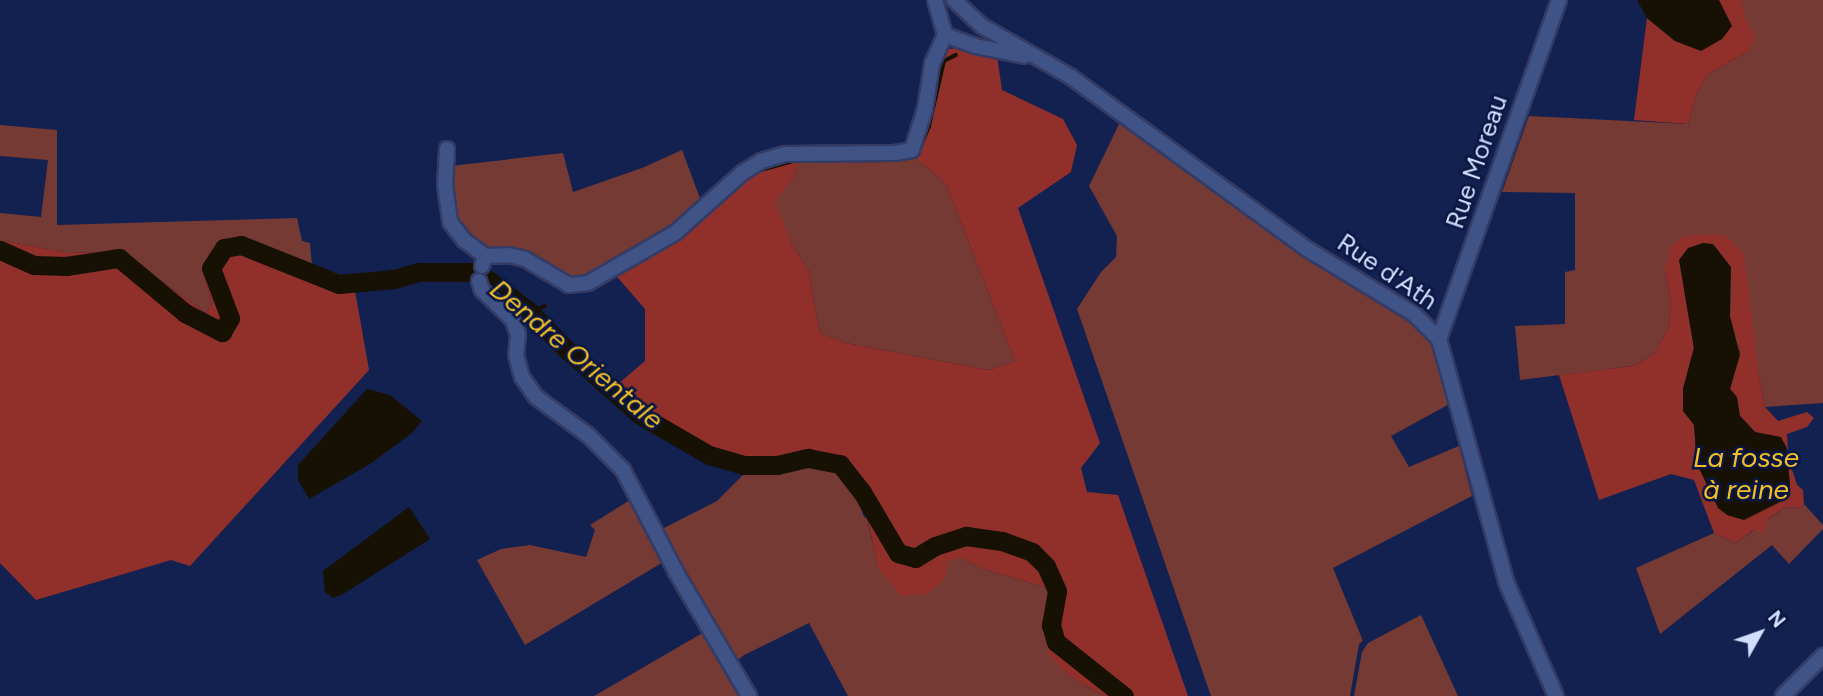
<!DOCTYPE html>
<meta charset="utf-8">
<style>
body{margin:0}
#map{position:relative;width:1823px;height:696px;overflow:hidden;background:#132150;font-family:Figtree,sans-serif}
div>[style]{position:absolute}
.green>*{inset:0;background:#763a34}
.forest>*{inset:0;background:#91302a}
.water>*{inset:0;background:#171104}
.stream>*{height:3.5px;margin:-1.75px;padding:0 1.75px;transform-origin:1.75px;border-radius:1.75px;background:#171104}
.river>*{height:19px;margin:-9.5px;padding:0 9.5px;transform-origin:9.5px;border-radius:9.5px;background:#171104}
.roads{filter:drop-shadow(2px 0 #343b64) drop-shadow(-2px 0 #343b64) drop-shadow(0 2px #343b64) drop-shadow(0 -2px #343b64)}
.minor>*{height:14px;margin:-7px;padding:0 7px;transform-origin:7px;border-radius:7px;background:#405386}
span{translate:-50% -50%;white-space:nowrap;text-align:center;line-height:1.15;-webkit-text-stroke:5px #0a1744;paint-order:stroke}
.street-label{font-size:26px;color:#d1defc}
.water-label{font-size:28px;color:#f4bf24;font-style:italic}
.north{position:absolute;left:1725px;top:598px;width:70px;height:70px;-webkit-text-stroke:5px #0a1744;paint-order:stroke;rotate:50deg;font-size:19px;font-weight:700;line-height:28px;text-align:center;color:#d1defc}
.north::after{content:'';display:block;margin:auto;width:24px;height:32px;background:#d1defc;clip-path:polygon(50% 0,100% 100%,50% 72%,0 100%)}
</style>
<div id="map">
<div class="green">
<i style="clip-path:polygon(1741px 0,1823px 0,1823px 403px,1765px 407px,1758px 371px,1665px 271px,1671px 301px,1669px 327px,1653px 355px,1632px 366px,1520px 380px,1515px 326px,1565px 324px,1565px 272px,1575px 270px,1575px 193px,1502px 192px,1529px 116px,1688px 124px,1697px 92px,1709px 73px,1749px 51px)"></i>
<i style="clip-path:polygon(1123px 116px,1439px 339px,1455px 401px,1391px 436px,1409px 467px,1459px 446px,1472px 496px,1333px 568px,1363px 641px,1359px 644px,1350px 696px,1211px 696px,1077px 309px,1101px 272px,1116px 257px,1117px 236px,1089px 186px)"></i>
<i style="clip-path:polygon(0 125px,57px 130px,57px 225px,297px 218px,302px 241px,310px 243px,312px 266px,340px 274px,341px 285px,243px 243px,203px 271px,212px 304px,206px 313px,124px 254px,64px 252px,0 240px,0 213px,41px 217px,48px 160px,0 156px)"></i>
<i style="clip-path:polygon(682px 150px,701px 201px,676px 225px,593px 274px,565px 278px,483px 252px,447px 221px,442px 167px,563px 153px,573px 192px,642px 168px)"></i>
<i style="clip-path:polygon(913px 156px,946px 184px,1015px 361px,989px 370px,846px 343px,820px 333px,808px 269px,792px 245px,774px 201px,794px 177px,800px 159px,904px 159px)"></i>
<i style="clip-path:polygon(810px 461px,839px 467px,855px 493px,864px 517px,867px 518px,878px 567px,961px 558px,983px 569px,1057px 591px,1051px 625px,1068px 675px,1103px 696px,848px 696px,809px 623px,744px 655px,735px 662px,662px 529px,717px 501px,744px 474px)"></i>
<i style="clip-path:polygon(630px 500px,665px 561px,525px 645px,477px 560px,501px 549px,530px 545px,586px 557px,595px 530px,590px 525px)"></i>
<i style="clip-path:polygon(1804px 504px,1823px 525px,1823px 529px,1789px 564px,1772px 545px,1660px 634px,1636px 568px,1714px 533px,1736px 543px,1785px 507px,1801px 508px)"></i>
<i style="clip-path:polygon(1421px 615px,1458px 696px,1354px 696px,1362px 652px,1368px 643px)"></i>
<i style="clip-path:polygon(706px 631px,744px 696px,594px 696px)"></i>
</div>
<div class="forest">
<i style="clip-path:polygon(1719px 0,1741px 0,1746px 21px,1755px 37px,1749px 51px,1709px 73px,1697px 92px,1688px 124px,1634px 120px,1647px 18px,1675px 41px)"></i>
<i style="clip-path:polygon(964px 47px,997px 56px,1002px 90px,1063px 119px,1077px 145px,1071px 172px,1018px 208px,1100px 443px,1081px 468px,1087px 492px,1118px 495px,1188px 696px,1103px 696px,1068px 675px,1047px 653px,1057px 591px,983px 569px,961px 558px,947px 561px,946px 577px,927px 594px,901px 596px,878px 568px,862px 492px,840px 464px,808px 458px,777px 465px,743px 465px,709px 455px,640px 415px,611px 390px,645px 361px,645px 309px,612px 271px,742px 173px,802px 154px,794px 177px,775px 201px,792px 245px,808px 269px,820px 333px,846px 343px,989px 370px,1015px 361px,946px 184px,913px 156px,939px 57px,949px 49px)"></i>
<i style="clip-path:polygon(1706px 234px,1727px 236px,1744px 254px,1758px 371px,1765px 407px,1778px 421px,1807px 412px,1814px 418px,1807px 427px,1787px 434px,1788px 450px,1784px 442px,1755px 432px,1740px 416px,1730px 389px,1740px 351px,1730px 316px,1733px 289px,1729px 268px,1679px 260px,1694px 348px,1683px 389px,1694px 425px,1697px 464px,1790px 485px,1788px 464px,1790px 463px,1797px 485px,1803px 490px,1804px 504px,1801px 508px,1785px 507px,1767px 520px,1764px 533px,1753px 530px,1736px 543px,1714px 533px,1694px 480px,1671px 474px,1599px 500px,1559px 375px,1632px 366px,1653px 355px,1669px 327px,1671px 301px,1665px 271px,1671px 246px,1685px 236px)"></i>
<i style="clip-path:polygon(0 240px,64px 252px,124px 254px,206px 313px,212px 304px,203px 272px,212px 250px,227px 242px,243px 243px,341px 285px,354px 285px,369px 370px,190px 566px,171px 560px,36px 600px,0 563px)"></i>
</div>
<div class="water">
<i style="clip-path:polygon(1637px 0,1719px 0,1732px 26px,1722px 39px,1701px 51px,1675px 41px,1647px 18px)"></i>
<i style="clip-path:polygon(1703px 243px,1713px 244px,1731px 267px,1730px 316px,1740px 355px,1730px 389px,1737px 397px,1740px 416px,1755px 432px,1781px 437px,1786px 448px,1790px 485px,1788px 498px,1744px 520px,1727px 515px,1718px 508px,1697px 464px,1694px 425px,1683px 411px,1683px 389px,1694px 348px,1679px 260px,1688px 248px)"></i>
<i style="clip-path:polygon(367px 389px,390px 395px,422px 421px,412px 433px,370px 464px,309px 499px,298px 480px,298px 465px)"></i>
<i style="clip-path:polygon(409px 507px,430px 539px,343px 594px,333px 598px,325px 592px,323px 571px)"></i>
</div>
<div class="stream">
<i style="left:919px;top:150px;width:26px;rotate:-67deg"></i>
<i style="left:929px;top:126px;width:67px;rotate:-77deg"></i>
<i style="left:944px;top:61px;width:13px;rotate:-27deg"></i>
<i style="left:754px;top:172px;width:45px;rotate:-15.6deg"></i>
<i style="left:603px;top:282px;width:64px;rotate:-29.7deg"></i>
<i style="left:530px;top:312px;width:16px;rotate:-22deg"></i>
</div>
<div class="river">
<i style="left:0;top:250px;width:37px;rotate:24deg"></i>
<i style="left:34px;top:265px;width:32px;rotate:2deg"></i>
<i style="left:66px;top:266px;width:54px;rotate:-8.6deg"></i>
<i style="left:119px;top:258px;width:86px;rotate:39.8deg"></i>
<i style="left:185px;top:313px;width:42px;rotate:27.2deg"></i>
<i style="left:222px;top:332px;width:16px;rotate:-60deg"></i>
<i style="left:230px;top:318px;width:53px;rotate:-110.8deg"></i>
<i style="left:211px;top:268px;width:24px;rotate:-57deg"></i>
<i style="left:224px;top:248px;width:17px;rotate:-10deg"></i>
<i style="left:241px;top:245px;width:105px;rotate:21.7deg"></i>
<i style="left:339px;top:284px;width:55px;rotate:-5.2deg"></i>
<i style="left:394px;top:279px;width:26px;rotate:-16deg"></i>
<i style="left:419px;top:272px;width:59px"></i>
<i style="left:478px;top:272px;width:66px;rotate:37.6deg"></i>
<i style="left:530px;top:312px;width:52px;rotate:45.8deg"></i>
<i style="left:566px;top:349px;width:99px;rotate:41.7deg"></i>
<i style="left:640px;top:415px;width:80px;rotate:30.1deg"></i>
<i style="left:709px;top:455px;width:35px;rotate:16deg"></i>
<i style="left:743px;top:465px;width:34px"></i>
<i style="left:777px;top:465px;width:32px;rotate:-13deg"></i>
<i style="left:808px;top:458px;width:33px;rotate:11deg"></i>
<i style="left:840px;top:464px;width:36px;rotate:52deg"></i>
<i style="left:862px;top:492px;width:71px;rotate:59.5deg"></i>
<i style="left:898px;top:553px;width:18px;rotate:16deg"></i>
<i style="left:915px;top:558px;width:23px;rotate:-31deg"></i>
<i style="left:935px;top:546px;width:33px;rotate:-18deg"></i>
<i style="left:966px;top:536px;width:36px;rotate:8deg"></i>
<i style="left:1002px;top:541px;width:32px;rotate:20deg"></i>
<i style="left:1032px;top:552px;width:20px;rotate:45deg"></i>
<i style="left:1046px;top:566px;width:27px;rotate:66deg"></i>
<i style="left:1057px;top:591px;width:35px;rotate:100deg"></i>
<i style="left:1051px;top:625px;width:18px;rotate:74deg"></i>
<i style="left:1056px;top:642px;width:87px;rotate:38.5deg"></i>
</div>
<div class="roads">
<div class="minor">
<i style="left:935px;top:0;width:36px;rotate:74deg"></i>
<i style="left:954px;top:0;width:38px;rotate:43deg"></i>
<i style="left:982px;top:26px;width:103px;rotate:29.8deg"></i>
<i style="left:1071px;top:77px;width:292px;rotate:36.1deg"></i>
<i style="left:1307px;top:249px;width:125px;rotate:31.3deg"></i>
<i style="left:1414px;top:314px;width:35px;rotate:45deg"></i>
<i style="left:1439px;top:339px;width:254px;rotate:74.5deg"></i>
<i style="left:1507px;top:584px;width:122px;rotate:66.4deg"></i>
<i style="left:945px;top:35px;width:32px;rotate:20deg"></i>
<i style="left:975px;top:46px;width:50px;rotate:11.5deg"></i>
<i style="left:447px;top:149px;width:36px;rotate:93deg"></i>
<i style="left:445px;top:185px;width:37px;rotate:82deg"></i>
<i style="left:450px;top:222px;width:23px;rotate:52deg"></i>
<i style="left:464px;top:240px;width:26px;rotate:37deg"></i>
<i style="left:482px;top:266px;width:10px;rotate:-73deg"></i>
<i style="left:485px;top:256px;width:24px;rotate:-2deg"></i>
<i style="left:509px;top:255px;width:16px;rotate:14deg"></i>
<i style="left:525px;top:259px;width:51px;rotate:30.6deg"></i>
<i style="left:569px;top:285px;width:19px;rotate:-6deg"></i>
<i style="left:588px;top:283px;width:100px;rotate:-29.9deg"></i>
<i style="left:675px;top:233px;width:90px;rotate:-41.8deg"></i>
<i style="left:742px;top:173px;width:22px;rotate:-32deg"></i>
<i style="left:761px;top:161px;width:26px;rotate:-16deg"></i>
<i style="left:786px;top:154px;width:109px;rotate:-0.5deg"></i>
<i style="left:895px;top:153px;width:17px;rotate:-10deg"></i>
<i style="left:912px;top:150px;width:43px;rotate:-72.4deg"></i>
<i style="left:925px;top:109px;width:46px;rotate:-81.2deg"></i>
<i style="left:932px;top:64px;width:32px;rotate:-66deg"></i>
<i style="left:479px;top:281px;width:9px;rotate:72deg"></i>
<i style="left:482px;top:290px;width:42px;rotate:44deg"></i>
<i style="left:512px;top:319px;width:16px;rotate:68deg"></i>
<i style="left:518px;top:334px;width:21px;rotate:95deg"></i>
<i style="left:516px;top:355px;width:23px;rotate:75deg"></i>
<i style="left:522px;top:377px;width:24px;rotate:55deg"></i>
<i style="left:536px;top:397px;width:64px;rotate:36.2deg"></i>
<i style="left:588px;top:435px;width:49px;rotate:45deg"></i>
<i style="left:623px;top:470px;width:115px;rotate:62.5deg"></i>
<i style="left:676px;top:572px;width:144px;rotate:59.5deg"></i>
<i style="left:1439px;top:339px;width:360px;rotate:-70.5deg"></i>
<i style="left:1783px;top:696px;width:57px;rotate:-45deg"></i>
</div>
</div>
<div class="street-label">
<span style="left:1477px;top:162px;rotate:-71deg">Rue Moreau</span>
<span style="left:1387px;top:272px;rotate:34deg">Rue d'Ath</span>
</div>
<div class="water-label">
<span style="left:577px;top:354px;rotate:40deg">Dendre Orientale</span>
<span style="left:1746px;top:473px">La fosse<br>à reine</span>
</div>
<div class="north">N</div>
</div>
